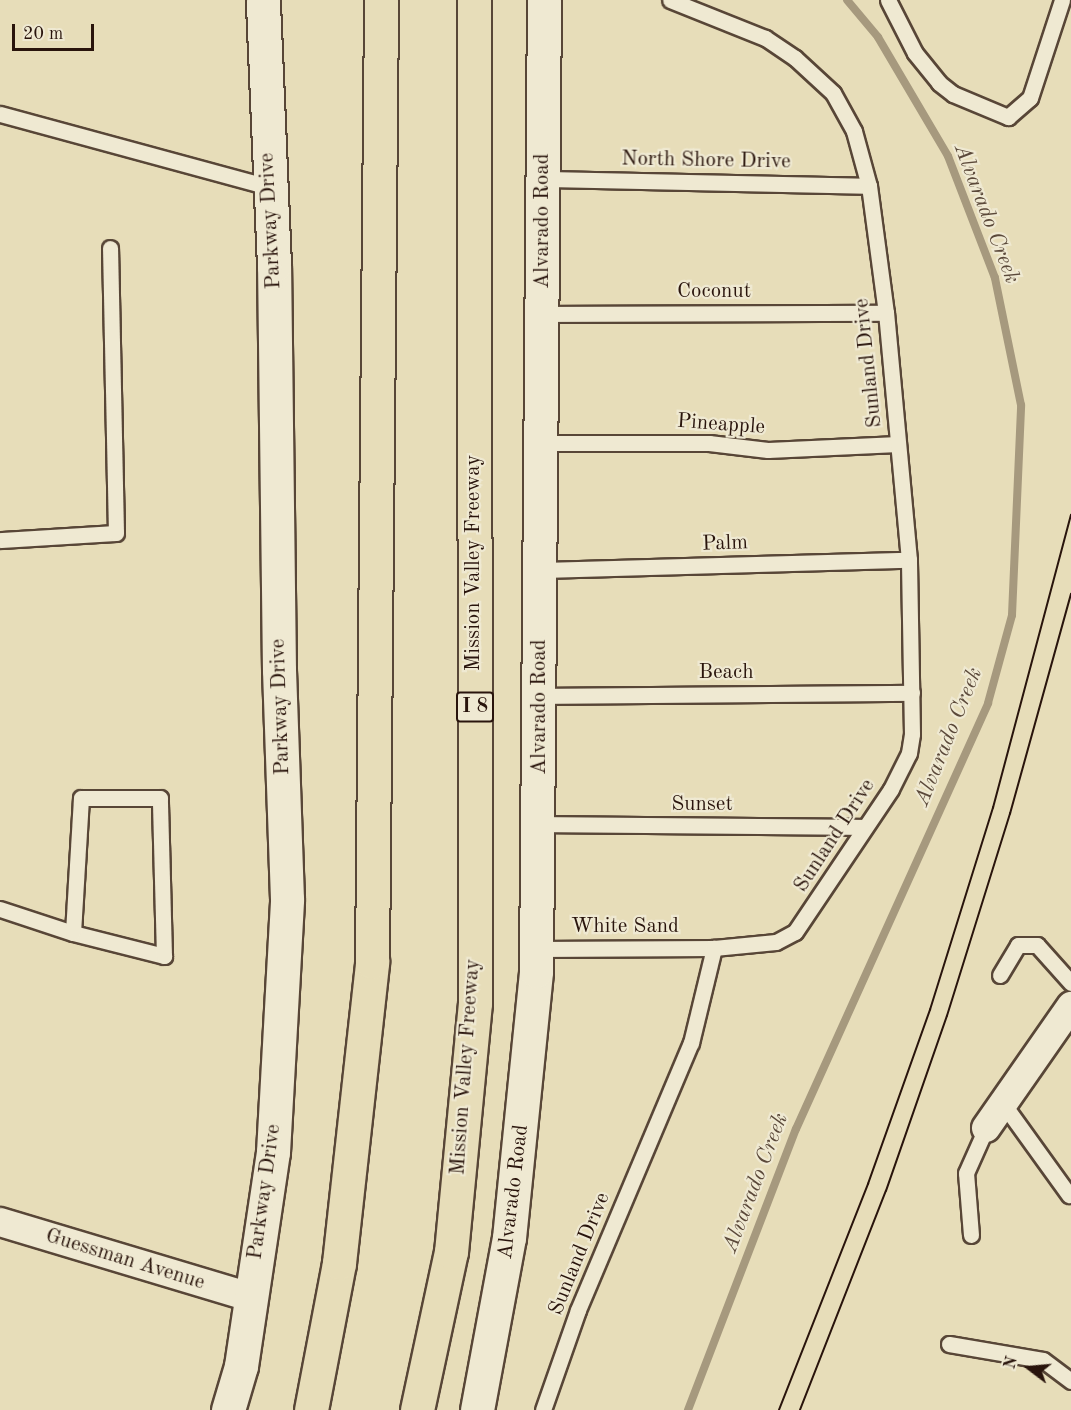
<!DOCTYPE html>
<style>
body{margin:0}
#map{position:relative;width:1071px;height:1410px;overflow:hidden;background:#e7ddb9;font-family:"Old Standard TT",serif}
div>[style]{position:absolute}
.stream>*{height:8px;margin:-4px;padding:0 4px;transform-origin:4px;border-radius:4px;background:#a6997e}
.roads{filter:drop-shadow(2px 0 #584637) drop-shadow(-2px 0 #584637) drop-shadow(0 2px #584637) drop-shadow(0 -2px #584637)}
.service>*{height:15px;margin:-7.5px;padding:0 7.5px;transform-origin:7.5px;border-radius:7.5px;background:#efe9d2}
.minor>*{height:28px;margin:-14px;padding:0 14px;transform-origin:14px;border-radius:14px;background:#efe9d2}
.tertiary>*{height:33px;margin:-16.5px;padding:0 16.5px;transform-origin:16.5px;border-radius:16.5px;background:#efe9d2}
.motorway>*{height:33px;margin:-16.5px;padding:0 16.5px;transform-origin:16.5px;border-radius:16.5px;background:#e7ddb9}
.tram>*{height:1.5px;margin:-0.75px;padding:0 0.75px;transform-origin:0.75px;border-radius:0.75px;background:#29140c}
span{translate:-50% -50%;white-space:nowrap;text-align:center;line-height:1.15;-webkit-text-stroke:4.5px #efe9d2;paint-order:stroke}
.shield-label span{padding:2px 4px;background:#efe9d2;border:2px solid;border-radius:4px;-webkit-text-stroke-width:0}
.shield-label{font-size:20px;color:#29140c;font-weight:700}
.street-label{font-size:21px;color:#29140c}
.water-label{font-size:22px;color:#5b493a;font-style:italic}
.north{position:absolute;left:999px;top:1338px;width:60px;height:60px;-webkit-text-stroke:4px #efe9d2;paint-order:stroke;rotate:286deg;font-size:16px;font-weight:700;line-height:24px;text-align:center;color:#29140c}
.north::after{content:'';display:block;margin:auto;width:21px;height:27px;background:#29140c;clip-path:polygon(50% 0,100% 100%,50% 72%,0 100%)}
.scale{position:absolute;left:12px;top:24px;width:82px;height:27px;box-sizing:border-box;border:3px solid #29140c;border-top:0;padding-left:8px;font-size:18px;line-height:21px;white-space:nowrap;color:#29140c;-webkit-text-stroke:4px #efe9d2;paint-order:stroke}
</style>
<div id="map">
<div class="stream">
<i style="left:688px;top:1410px;width:301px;rotate:-69deg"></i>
<i style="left:796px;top:1129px;width:467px;rotate:-65.7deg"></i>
<i style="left:988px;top:703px;width:91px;rotate:-74.7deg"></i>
<i style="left:1012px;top:615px;width:210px;rotate:-87.5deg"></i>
<i style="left:1021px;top:405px;width:130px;rotate:-101.6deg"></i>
<i style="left:995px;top:278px;width:131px;rotate:-111.1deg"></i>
<i style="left:948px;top:156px;width:138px;rotate:-120.5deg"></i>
<i style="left:878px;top:37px;width:48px;rotate:-130deg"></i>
</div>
<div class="roads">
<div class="service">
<i style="left:888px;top:0;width:59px;rotate:63deg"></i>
<i style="left:915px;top:53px;width:38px;rotate:51deg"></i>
<i style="left:939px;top:83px;width:18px;rotate:38deg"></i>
<i style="left:953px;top:94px;width:60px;rotate:22.7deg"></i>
<i style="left:1008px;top:117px;width:29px;rotate:-41deg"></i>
<i style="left:1030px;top:98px;width:103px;rotate:-71.9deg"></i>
<i style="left:0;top:114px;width:278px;rotate:15.2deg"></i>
<i style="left:543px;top:179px;width:326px;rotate:1.2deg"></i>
<i style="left:542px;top:314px;width:344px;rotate:-0.2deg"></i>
<i style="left:542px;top:443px;width:167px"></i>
<i style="left:709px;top:443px;width:59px;rotate:6.8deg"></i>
<i style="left:768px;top:450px;width:130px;rotate:-2.6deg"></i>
<i style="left:0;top:540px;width:116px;rotate:-3.5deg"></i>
<i style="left:116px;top:533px;width:285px;rotate:-91.2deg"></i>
<i style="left:541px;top:570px;width:368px;rotate:-1.6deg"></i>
<i style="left:539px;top:696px;width:373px;rotate:-0.5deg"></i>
<i style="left:539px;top:824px;width:326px;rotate:0.5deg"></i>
<i style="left:0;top:909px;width:77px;rotate:18.2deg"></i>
<i style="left:73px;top:933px;width:94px;rotate:14.2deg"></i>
<i style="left:164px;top:956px;width:158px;rotate:-91.5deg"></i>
<i style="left:160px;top:798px;width:79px;rotate:180deg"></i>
<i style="left:81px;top:798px;width:135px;rotate:93.4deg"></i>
<i style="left:537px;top:949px;width:177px;rotate:-0.3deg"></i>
<i style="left:714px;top:948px;width:62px;rotate:-5.5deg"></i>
<i style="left:776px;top:942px;width:21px;rotate:-28deg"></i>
<i style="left:795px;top:932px;width:172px;rotate:-56.1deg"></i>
<i style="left:891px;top:789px;width:40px;rotate:-63.4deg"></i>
<i style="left:909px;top:753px;width:19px;rotate:-81deg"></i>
<i style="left:912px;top:734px;width:174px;rotate:-91deg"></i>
<i style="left:909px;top:560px;width:248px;rotate:-95.3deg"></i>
<i style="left:886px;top:313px;width:128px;rotate:-97.6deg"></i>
<i style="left:869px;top:186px;width:57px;rotate:-105.3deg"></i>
<i style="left:854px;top:131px;width:43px;rotate:-118.9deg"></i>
<i style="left:833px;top:93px;width:52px;rotate:-137.4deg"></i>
<i style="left:795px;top:58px;width:36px;rotate:-146deg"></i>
<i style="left:765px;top:38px;width:102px;rotate:-158.2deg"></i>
<i style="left:1000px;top:975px;width:35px;rotate:-59deg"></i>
<i style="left:1018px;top:945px;width:19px"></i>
<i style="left:1037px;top:945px;width:51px;rotate:48.2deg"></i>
<i style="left:1002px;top:1102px;width:115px;rotate:54.2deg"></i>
<i style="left:971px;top:1235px;width:62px;rotate:-94.6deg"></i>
<i style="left:966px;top:1173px;width:49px;rotate:-66deg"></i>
<i style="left:949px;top:1344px;width:95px;rotate:9.7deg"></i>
<i style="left:1043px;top:1360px;width:35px;rotate:37deg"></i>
<i style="left:543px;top:1410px;width:106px;rotate:-70.7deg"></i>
<i style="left:578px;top:1310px;width:290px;rotate:-67.1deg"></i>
<i style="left:691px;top:1043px;width:98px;rotate:-76.4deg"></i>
</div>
<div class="minor">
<i style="left:986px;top:1128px;width:149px;rotate:-55.1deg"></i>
<i style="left:0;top:1222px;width:261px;rotate:16.7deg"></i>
</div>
<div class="tertiary">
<i style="left:228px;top:1410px;width:46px;rotate:-73.5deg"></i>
<i style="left:241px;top:1366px;width:216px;rotate:-81.5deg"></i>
<i style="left:273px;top:1152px;width:253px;rotate:-86.8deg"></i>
<i style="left:287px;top:899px;width:229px;rotate:-92deg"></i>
<i style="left:279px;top:670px;width:404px;rotate:-90.7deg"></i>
<i style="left:274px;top:266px;width:266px;rotate:-92.4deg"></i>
<i style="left:477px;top:1410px;width:175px;rotate:-79.5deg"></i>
<i style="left:509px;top:1238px;width:268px;rotate:-84.2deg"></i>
<i style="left:536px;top:971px;width:971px;rotate:-89.53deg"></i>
</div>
<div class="motorway">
<i style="left:311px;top:1410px;width:150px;rotate:-79.2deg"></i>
<i style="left:339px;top:1263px;width:303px;rotate:-83.7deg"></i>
<i style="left:372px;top:962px;width:962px;rotate:-89.46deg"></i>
<i style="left:417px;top:1410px;width:162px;rotate:-77.9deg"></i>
<i style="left:451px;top:1252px;width:250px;rotate:-84.5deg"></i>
<i style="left:475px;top:1003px;width:1003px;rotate:-90.06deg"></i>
</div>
</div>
<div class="tram">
<i style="left:779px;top:1410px;width:243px;rotate:-68.5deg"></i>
<i style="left:868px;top:1184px;width:185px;rotate:-70.4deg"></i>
<i style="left:930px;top:1010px;width:212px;rotate:-72.7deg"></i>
<i style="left:993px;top:808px;width:303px;rotate:-75.1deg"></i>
<i style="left:800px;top:1410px;width:235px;rotate:-68.6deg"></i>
<i style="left:886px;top:1191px;width:185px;rotate:-70.8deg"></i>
<i style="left:947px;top:1016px;width:212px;rotate:-72.7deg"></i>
<i style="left:1010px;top:814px;width:228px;rotate:-74.5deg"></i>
</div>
<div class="shield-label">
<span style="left:475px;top:707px">I 8</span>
</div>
<div class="street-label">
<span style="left:706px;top:161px;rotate:1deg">North Shore Drive</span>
<span style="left:271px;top:221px;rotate:-93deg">Parkway Drive</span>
<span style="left:543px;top:221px;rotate:-90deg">Alvarado Road</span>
<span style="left:714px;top:292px">Coconut</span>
<span style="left:869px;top:363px;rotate:-96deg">Sunland Drive</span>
<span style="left:721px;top:425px;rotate:4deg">Pineapple</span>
<span style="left:725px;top:544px;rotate:-2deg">Palm</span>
<span style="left:474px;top:563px;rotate:-90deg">Mission Valley Freeway</span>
<span style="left:726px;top:673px">Beach</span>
<span style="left:281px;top:707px;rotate:-92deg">Parkway Drive</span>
<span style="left:540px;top:707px;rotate:-90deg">Alvarado Road</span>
<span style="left:702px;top:805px">Sunset</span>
<span style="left:835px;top:836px;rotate:-57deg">Sunland Drive</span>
<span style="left:625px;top:927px">White Sand</span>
<span style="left:466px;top:1067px;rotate:-86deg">Mission Valley Freeway</span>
<span style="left:265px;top:1192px;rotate:-82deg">Parkway Drive</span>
<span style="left:514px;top:1192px;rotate:-83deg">Alvarado Road</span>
<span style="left:580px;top:1254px;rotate:-68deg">Sunland Drive</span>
<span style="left:125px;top:1260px;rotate:17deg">Guessman Avenue</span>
</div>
<div class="water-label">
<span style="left:986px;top:214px;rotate:69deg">Alvarado Creek</span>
<span style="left:949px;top:737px;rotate:-68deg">Alvarado Creek</span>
<span style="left:756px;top:1183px;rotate:-69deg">Alvarado Creek</span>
</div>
<div class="north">N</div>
<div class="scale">20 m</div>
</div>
